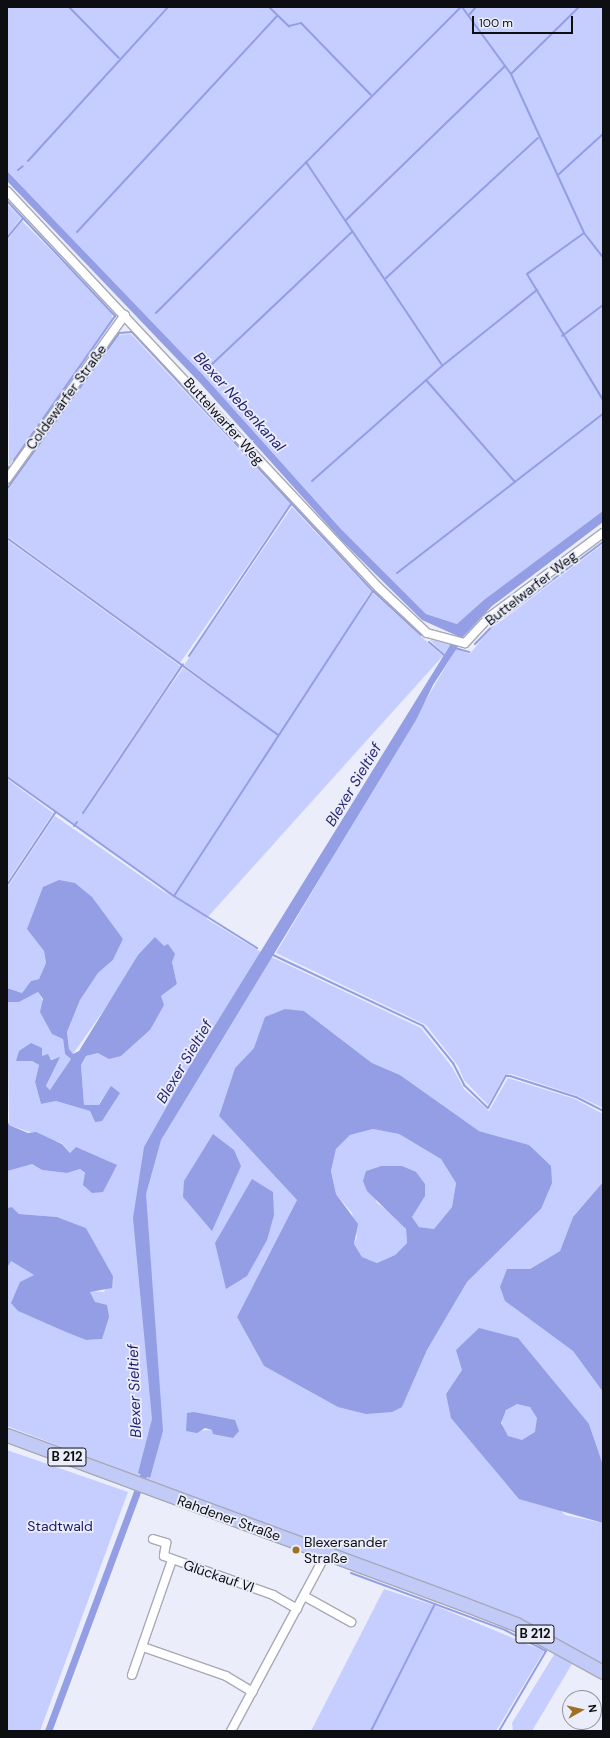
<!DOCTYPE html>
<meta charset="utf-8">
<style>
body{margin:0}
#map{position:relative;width:610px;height:1738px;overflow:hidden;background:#ebeefa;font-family:"DM Sans",sans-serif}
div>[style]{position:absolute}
.green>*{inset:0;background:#c5cefe;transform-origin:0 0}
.round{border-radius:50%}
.water>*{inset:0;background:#939ee5}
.stream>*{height:2px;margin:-1px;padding:0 1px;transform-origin:1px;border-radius:1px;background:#939ee5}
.canal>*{height:7px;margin:-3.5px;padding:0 3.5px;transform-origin:3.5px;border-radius:3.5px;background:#939ee5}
.roads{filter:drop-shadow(1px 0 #a7aab5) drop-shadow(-1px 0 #a7aab5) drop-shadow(0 1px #a7aab5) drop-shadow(0 -1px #a7aab5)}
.minor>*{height:8px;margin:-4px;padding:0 4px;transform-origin:4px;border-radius:4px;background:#fff}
.primary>*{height:13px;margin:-6.5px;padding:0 6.5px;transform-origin:6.5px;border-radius:6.5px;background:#c2caf8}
.dots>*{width:11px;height:11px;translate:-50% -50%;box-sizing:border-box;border:2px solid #ebeefa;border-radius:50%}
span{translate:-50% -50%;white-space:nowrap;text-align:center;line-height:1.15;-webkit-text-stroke:3.5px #ebeefa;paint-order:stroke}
.shield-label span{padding:1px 3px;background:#ebeefa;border:1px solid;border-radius:3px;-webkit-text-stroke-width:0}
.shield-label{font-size:13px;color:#0d0e12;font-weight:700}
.street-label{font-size:14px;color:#0d0e12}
.park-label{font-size:14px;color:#1e1b6b}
.poi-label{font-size:14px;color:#0d0e12}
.left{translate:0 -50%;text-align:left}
.water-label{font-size:15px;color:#211e6f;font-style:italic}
.frame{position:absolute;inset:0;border:8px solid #0d0e12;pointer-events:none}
.north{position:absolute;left:562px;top:1690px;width:40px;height:40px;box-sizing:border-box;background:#ebeefa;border:1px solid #92949d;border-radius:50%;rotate:82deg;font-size:11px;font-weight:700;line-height:16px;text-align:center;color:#0d0e12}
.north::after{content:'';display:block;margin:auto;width:14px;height:18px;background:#a17025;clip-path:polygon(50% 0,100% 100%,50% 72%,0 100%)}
.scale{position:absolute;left:472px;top:16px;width:101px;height:18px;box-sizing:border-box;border:2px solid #0d0e12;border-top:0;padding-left:5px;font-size:12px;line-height:14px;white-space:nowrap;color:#0d0e12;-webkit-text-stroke:3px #ebeefa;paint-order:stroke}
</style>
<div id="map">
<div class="green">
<i style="clip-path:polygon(7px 7px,603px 7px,603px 514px,457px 624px,426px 614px,340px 528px,203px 375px,7px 171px)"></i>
<i style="clip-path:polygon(7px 204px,21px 218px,7px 236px)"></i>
<i style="clip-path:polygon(22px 221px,111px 311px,113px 321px,9px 466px,7px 241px)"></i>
<i style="clip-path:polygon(131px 334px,290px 504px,180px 663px,7px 536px,7px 491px,118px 335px)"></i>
<i style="clip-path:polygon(292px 507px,371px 591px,278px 734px,184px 665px)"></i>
<i style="clip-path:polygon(7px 540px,180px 666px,74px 824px,7px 776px)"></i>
<i style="clip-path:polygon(603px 544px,603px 1108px,578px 1096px,511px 1074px,505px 1075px,488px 1105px,464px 1080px,458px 1066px,426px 1025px,276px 953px,456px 649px,470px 654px,488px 631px)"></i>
<i style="left:373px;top:593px;width:94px;height:361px;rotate:42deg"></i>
<i style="clip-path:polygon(430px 640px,452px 642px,444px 654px)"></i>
<i style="left:183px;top:668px;width:115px;height:191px;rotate:35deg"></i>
<i style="clip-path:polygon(7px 779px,53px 813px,7px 882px)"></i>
<i style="clip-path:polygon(evenodd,55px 816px,174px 899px,261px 952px,421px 1028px,452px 1067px,464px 1089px,489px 1111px,508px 1078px,575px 1099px,603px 1114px,603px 1182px,573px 1217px,560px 1251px,530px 1269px,507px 1269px,505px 1301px,573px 1351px,603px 1392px,603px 1465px,589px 1424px,462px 1370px,446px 1394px,565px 1515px,603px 1523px,603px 1667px,527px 1625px,7px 1426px,7px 1268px,11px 1261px,34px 1275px,18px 1311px,86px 1340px,102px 1339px,90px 1291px,104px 1292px,113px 1276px,86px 1228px,57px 1217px,19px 1214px,12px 1207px,7px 1208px,7px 1171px,16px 1166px,32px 1164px,42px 1170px,67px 1173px,80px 1169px,103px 1192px,62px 1143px,9px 1125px,7px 1002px,19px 1002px,38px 992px,63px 1039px,65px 1054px,71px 1059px,51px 1090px,46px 1087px,59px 1058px,32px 1061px,39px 1065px,35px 1082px,41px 1104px,56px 1101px,90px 1111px,95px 1122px,103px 1095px,99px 1105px,84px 1106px,81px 1065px,86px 1056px,98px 1053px,121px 1056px,150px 1030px,161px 996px,177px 984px,172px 962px,155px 937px,73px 1054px,69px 1049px,67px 1032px,80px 1000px,98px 973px,113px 960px,123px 939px,107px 920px,27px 928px,44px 951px,46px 963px,39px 979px,31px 981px,22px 993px,7px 988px,7px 888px,55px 816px,304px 1011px,372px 1063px,400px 1075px,479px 1131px,529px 1145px,541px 1209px,467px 1282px,427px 1350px,402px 1407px,339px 1407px,264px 1366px,237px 1317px,297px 1200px,219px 1116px,235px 1068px,254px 1048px,304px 1011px,55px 816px,193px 1412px,214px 1419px,212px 1430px,186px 1431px,193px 1412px)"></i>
<i style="clip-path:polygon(373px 1129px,399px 1134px,441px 1159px,456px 1183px,452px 1207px,434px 1229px,419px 1227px,412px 1217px,424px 1196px,402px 1166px,381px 1166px,366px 1171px,377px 1203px,398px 1218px,406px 1229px,407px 1243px,395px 1255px,377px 1263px,362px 1257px,354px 1244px,357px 1237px,352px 1213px,336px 1194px,331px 1171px,336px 1149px,350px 1135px)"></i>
<i class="round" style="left:502px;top:1404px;width:36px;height:36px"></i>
<i style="clip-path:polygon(7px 1450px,128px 1492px,40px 1731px,7px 1731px)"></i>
<i style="clip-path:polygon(384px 1589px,436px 1606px,544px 1651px,496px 1731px,311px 1731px)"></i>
<i style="clip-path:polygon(555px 1653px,572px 1664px,532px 1731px,513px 1731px,512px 1723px)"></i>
</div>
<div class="water">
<i style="clip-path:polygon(7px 171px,203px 375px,340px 528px,426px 614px,457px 624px,484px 600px,603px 511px,603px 522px,492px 606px,462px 638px,422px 620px,342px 541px,201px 384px,7px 181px)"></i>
<i style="clip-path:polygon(452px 642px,459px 645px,433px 685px,416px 720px,161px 1140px,146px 1194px,163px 1431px,150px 1478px,138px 1473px,152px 1419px,133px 1218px,144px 1147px,188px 1069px)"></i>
<i style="clip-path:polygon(59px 880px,75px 883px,92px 897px,123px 939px,113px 960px,98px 973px,80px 1000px,67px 1032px,69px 1049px,73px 1054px,79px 1051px,138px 955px,155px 937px,164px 946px,168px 944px,175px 954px,172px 962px,177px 984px,161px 996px,164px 1005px,150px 1030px,121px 1056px,109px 1059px,98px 1053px,86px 1056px,81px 1065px,84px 1105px,99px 1105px,111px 1086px,120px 1093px,102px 1121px,95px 1122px,90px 1111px,56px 1101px,41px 1104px,35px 1082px,39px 1065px,32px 1061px,16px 1061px,19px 1051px,31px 1043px,42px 1048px,42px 1056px,48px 1054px,51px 1060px,60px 1057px,46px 1086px,50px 1090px,71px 1059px,65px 1054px,63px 1039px,52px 1034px,40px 1012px,43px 999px,38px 992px,19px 1002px,7px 1002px,7px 988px,22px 993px,31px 981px,39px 979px,46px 963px,44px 951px,27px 929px,43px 887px)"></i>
<i style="clip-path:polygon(evenodd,285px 1009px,304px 1011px,372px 1063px,400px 1075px,479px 1131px,529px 1145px,551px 1166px,552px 1183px,541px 1209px,467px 1282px,427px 1350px,402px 1407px,392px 1412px,366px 1414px,338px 1407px,264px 1366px,237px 1317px,297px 1200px,219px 1116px,235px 1068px,254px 1048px,265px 1017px,285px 1009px,373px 1129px,399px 1134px,441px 1159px,456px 1183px,452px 1207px,434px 1229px,419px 1227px,412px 1217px,425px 1196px,425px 1184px,416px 1172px,402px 1166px,381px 1166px,366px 1171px,363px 1181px,367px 1191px,406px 1229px,407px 1243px,395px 1255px,377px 1263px,362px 1257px,354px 1244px,358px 1224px,336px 1194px,331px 1171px,336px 1149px,350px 1135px,373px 1129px)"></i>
<i style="clip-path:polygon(7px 1119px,9px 1125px,28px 1133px,36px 1132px,62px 1144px,70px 1153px,76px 1147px,117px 1165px,103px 1192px,92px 1193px,83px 1185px,85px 1173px,80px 1169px,67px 1173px,42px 1170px,32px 1164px,7px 1171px)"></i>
<i style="clip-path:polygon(213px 1134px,234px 1150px,241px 1166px,212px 1231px,183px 1197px,184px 1181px)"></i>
<i style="clip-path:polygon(252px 1179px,273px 1192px,274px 1215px,267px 1240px,247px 1276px,226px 1289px,215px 1243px)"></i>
<i style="clip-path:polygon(603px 1182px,603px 1392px,573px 1351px,505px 1301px,500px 1287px,507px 1269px,530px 1269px,560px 1251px,573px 1217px)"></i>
<i style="clip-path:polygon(12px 1207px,19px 1214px,57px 1217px,86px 1228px,113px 1276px,112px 1288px,90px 1292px,95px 1302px,107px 1305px,109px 1317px,102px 1339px,86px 1340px,66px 1332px,18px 1311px,11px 1303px,20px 1282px,34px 1275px,11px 1261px,7px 1268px,7px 1208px)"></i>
<i style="clip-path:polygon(evenodd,479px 1328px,518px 1338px,589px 1424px,603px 1465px,603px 1523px,519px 1499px,451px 1418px,446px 1394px,462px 1370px,456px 1350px,479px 1328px,517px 1404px,530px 1407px,537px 1418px,535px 1432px,522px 1440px,508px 1436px,501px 1423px,506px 1410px,517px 1404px)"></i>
<i style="clip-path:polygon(194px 1412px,235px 1420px,239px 1431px,233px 1438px,213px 1434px,212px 1430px,205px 1428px,197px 1433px,186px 1431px,187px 1413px)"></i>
</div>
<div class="stream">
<i style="left:69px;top:7px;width:71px;rotate:45.6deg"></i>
<i style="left:269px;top:7px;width:28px;rotate:44deg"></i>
<i style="left:289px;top:26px;width:12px;rotate:-14deg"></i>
<i style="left:301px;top:23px;width:100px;rotate:45.8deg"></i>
<i style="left:462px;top:7px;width:83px;rotate:53.8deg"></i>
<i style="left:511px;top:74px;width:175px;rotate:65.3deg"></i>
<i style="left:584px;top:233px;width:31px;rotate:52deg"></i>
<i style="left:469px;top:15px;width:11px;rotate:-49deg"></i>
<i style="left:511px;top:74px;width:95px;rotate:-44.6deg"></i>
<i style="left:28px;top:161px;width:208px;rotate:-47.7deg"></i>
<i style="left:306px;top:162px;width:244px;rotate:56.2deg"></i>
<i style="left:18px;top:170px;width:6px;rotate:-39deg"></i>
<i style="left:559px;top:174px;width:59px;rotate:-42.3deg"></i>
<i style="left:7px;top:201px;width:158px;rotate:46.8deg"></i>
<i style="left:115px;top:316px;width:176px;rotate:125deg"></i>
<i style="left:346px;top:220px;width:221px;rotate:-44.1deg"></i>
<i style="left:77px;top:232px;width:294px;rotate:-47.2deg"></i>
<i style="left:584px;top:233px;width:70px;rotate:144.3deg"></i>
<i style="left:527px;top:274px;width:147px;rotate:58.9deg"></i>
<i style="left:7px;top:238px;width:26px;rotate:-51deg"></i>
<i style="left:385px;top:279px;width:208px;rotate:-42.7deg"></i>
<i style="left:156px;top:313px;width:432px;rotate:-45.1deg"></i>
<i style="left:562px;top:336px;width:51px;rotate:-37.1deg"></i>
<i style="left:208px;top:368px;width:198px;rotate:-43.4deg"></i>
<i style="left:426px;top:380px;width:135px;rotate:48.9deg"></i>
<i style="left:7px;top:469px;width:3px;rotate:-45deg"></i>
<i style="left:312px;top:481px;width:174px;rotate:-41.5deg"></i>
<i style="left:442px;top:366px;width:122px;rotate:-38.7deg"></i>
<i style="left:7px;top:489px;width:192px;rotate:-54.3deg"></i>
<i style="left:119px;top:333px;width:13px;rotate:-4deg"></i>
<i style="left:132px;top:332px;width:354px;rotate:47.1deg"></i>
<i style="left:373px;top:591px;width:65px;rotate:42.5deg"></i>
<i style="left:7px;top:538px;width:335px;rotate:36deg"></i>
<i style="left:397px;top:573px;width:260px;rotate:-37.7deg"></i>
<i style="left:429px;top:642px;width:21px;rotate:41deg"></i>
<i style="left:475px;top:644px;width:29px;rotate:-46deg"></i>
<i style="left:495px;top:623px;width:135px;rotate:-36.9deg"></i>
<i style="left:455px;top:648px;width:15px;rotate:16deg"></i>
<i style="left:189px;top:656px;width:183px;rotate:-56.1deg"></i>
<i style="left:7px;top:777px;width:205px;rotate:35.5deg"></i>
<i style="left:174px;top:896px;width:98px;rotate:32.1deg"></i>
<i style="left:83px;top:813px;width:179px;rotate:-56.1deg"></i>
<i style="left:74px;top:826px;width:5px;rotate:-53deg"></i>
<i style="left:7px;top:885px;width:87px;rotate:-56.3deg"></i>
<i style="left:174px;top:896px;width:364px;rotate:-56.9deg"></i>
<i style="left:273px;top:955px;width:166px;rotate:25.3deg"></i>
<i style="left:423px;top:1026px;width:48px;rotate:51deg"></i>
<i style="left:453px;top:1063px;width:25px;rotate:63deg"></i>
<i style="left:464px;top:1085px;width:33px;rotate:44deg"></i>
<i style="left:488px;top:1108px;width:37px;rotate:-61deg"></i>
<i style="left:506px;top:1076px;width:4px"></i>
<i style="left:510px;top:1076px;width:69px;rotate:17.7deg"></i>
<i style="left:576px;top:1097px;width:30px;rotate:27deg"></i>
<i style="left:351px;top:1573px;width:164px;rotate:20.3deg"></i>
<i style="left:505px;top:1630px;width:46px;rotate:27.1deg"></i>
<i style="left:546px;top:1651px;width:93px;rotate:120.4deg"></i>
<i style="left:371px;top:1731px;width:142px;rotate:-63.3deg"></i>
</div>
<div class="canal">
<i style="left:48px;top:1731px;width:282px;rotate:-69.6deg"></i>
</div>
<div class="roads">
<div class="minor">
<i style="left:7px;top:191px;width:543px;rotate:46.87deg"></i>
<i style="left:378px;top:587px;width:67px;rotate:43.2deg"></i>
<i style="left:427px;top:633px;width:39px;rotate:15deg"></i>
<i style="left:465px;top:643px;width:34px;rotate:-47deg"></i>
<i style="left:488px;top:618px;width:143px;rotate:-36.5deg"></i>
<i style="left:7px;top:479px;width:202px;rotate:-54.3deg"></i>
<i style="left:153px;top:1539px;width:14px;rotate:17deg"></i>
<i style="left:166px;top:1543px;width:13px;rotate:99deg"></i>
<i style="left:164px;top:1556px;width:116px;rotate:19.7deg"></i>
<i style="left:273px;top:1595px;width:28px;rotate:30deg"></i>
<i style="left:304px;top:1596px;width:54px;rotate:29deg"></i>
<i style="left:143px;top:1647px;width:88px;rotate:19.3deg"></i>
<i style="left:226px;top:1676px;width:31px;rotate:31deg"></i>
<i style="left:132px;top:1675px;width:122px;rotate:-70.8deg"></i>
<i style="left:231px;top:1731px;width:201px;rotate:-61.8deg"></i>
</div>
<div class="primary">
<i style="left:7px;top:1435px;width:487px;rotate:20.3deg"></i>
<i style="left:464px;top:1604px;width:56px;rotate:21deg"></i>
<i style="left:516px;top:1624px;width:99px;rotate:28.9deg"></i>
</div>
</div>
<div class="dots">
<i style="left:296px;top:1550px;background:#a17025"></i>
</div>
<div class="shield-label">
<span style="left:67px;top:1457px">B 212</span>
<span style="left:535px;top:1634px">B 212</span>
</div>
<div class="street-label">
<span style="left:66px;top:397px;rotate:-54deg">Coldewärfer Straße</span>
<span style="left:224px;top:421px;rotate:48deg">Buttelwarfer Weg</span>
<span style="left:531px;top:588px;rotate:-38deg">Buttelwarfer Weg</span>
<span style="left:229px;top:1518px;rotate:20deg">Rahdener Straße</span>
<span style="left:219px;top:1576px;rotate:19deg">Glückauf VI</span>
</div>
<div class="park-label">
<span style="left:60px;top:1526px">Stadtwald</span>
</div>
<div class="poi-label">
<span class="left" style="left:304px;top:1550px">Blexersander<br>Straße</span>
</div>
<div class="water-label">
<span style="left:239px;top:402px;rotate:48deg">Blexer Nebenkanal</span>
<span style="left:354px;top:785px;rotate:-59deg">Blexer Sieltief</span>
<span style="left:185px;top:1062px;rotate:-59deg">Blexer Sieltief</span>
<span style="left:135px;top:1391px;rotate:-92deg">Blexer Sieltief</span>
</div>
<div class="frame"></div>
<div class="north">N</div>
<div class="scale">100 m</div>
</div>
